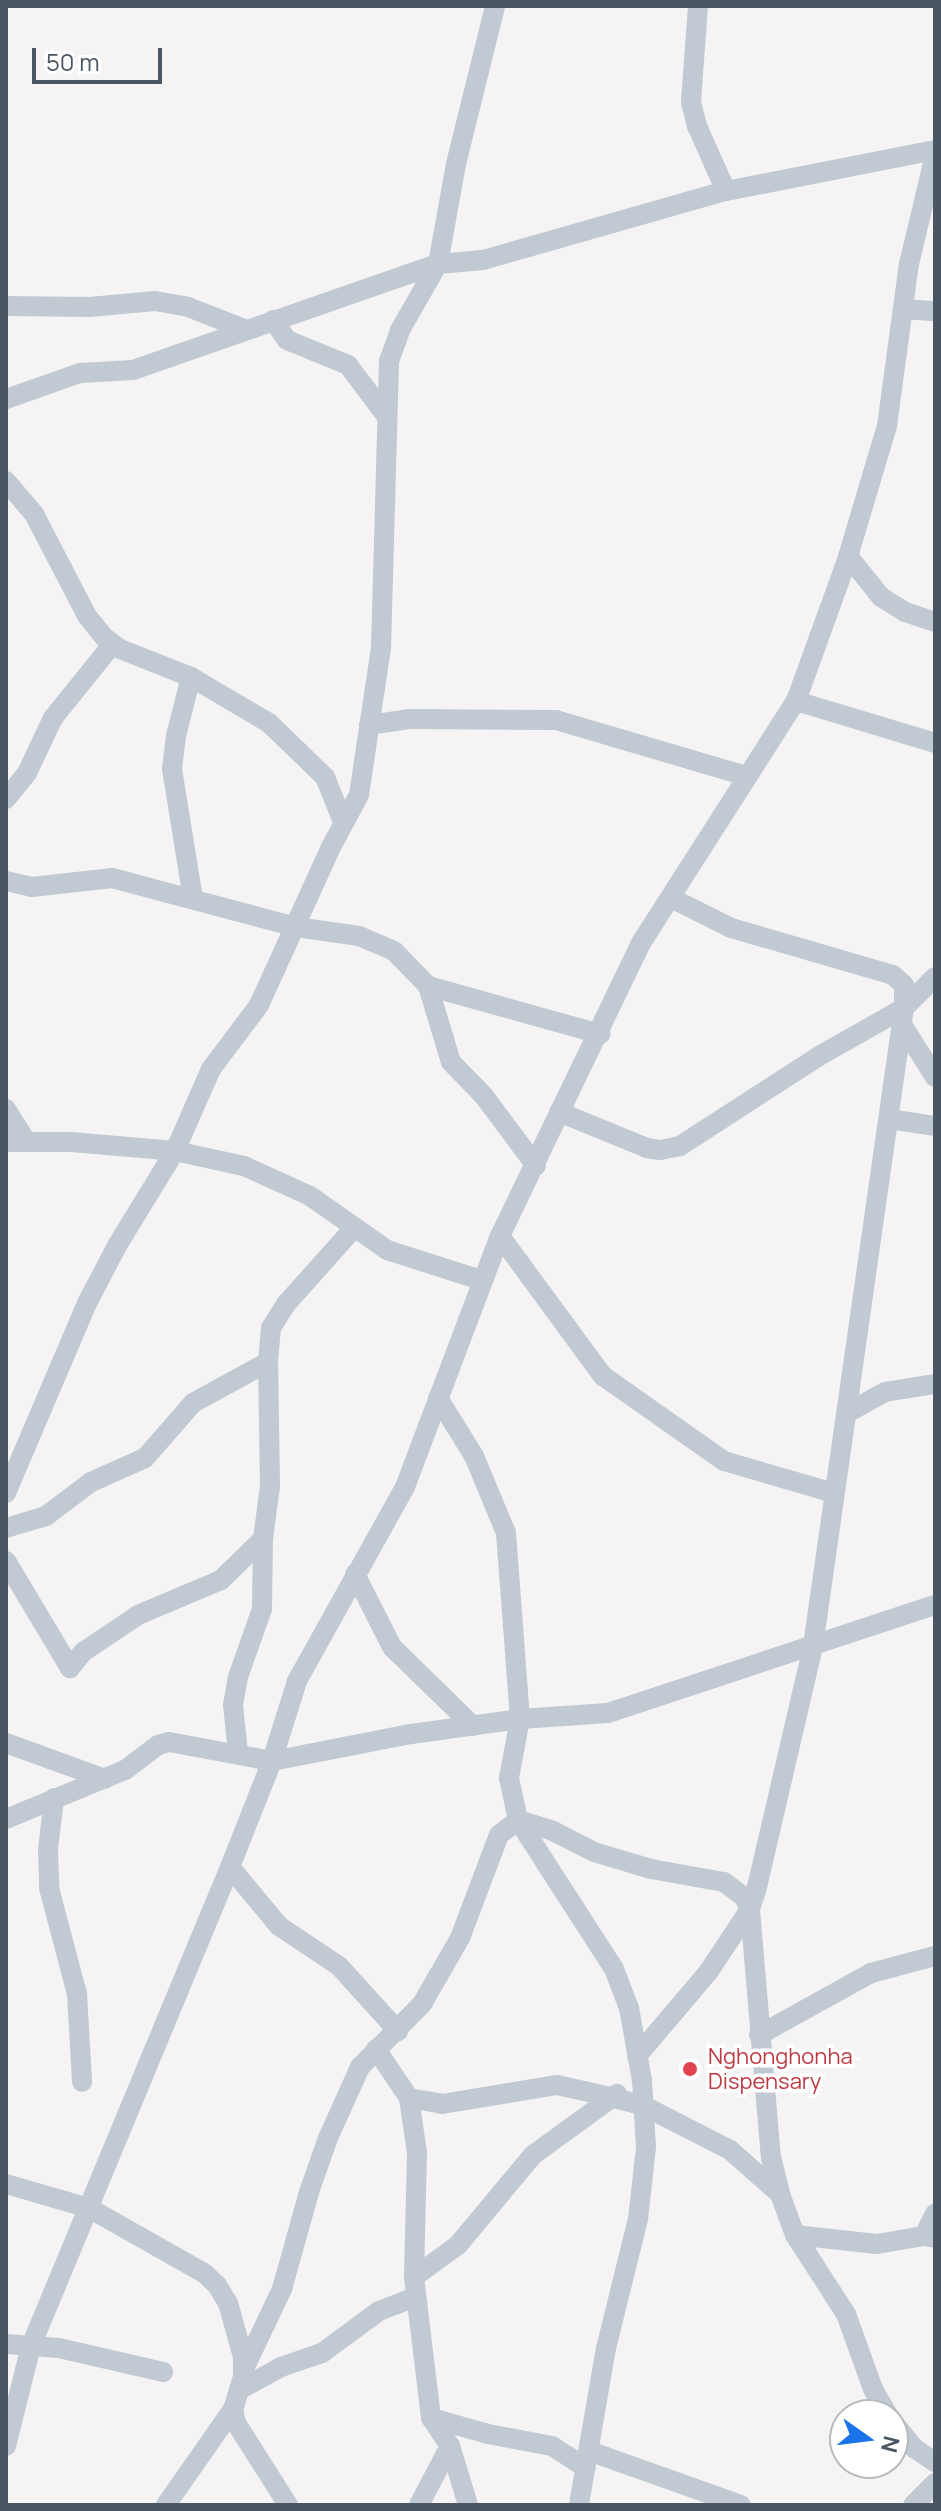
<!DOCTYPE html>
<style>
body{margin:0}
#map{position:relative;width:941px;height:2511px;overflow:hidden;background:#f5f3f3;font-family:Manrope,sans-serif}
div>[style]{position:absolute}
.street>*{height:20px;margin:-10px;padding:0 10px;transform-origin:10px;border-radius:10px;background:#c1cad2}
.dots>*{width:22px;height:22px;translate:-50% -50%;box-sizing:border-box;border:4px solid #fff;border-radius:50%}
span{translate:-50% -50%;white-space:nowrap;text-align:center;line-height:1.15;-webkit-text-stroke:7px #fff;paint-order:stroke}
.health-label{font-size:22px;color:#be3a42}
.left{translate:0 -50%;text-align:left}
.frame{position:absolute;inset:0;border:8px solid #4a5661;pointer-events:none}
.north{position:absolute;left:829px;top:2399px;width:80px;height:80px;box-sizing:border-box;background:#fff;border:2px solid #b7bbc0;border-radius:50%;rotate:104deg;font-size:22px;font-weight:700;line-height:32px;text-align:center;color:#4a5661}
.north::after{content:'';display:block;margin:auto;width:28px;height:36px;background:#1a73e8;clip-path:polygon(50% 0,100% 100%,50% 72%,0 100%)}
.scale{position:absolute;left:32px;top:48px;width:130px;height:36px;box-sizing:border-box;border:4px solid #4a5661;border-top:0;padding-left:10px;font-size:24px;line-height:28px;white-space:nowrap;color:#4a5661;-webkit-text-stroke:6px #fff;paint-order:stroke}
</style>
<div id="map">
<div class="street">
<i style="left:698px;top:6px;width:96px;rotate:94.2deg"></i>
<i style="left:691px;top:102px;width:25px;rotate:76deg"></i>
<i style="left:697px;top:126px;width:71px;rotate:66deg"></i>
<i style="left:6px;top:306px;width:84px;rotate:0.7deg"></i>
<i style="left:90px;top:307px;width:65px;rotate:-5.3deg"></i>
<i style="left:155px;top:301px;width:34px;rotate:10deg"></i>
<i style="left:188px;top:307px;width:60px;rotate:21.4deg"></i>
<i style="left:903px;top:309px;width:32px;rotate:4deg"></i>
<i style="left:273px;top:320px;width:24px;rotate:55deg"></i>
<i style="left:287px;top:340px;width:66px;rotate:22.3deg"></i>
<i style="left:348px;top:365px;width:61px;rotate:52.9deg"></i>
<i style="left:6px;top:399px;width:78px;rotate:-19.4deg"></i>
<i style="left:80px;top:373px;width:53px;rotate:-3.2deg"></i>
<i style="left:133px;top:370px;width:323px;rotate:-19.2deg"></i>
<i style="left:438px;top:264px;width:45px;rotate:-5.1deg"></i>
<i style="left:483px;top:260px;width:253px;rotate:-15.9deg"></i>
<i style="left:726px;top:191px;width:213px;rotate:-11.1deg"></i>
<i style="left:6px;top:481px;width:43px;rotate:49.7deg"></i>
<i style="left:34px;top:514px;width:115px;rotate:62.5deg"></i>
<i style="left:87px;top:616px;width:28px;rotate:51deg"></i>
<i style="left:105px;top:638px;width:19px;rotate:36deg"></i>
<i style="left:120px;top:649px;width:76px;rotate:21.5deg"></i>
<i style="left:191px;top:677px;width:91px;rotate:30.5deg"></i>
<i style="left:269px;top:723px;width:78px;rotate:44deg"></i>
<i style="left:325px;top:777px;width:48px;rotate:68.2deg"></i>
<i style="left:848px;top:556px;width:53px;rotate:51.2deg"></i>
<i style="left:881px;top:597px;width:28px;rotate:32deg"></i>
<i style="left:905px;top:612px;width:32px;rotate:18deg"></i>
<i style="left:191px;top:677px;width:61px;rotate:104.3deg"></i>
<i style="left:176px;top:736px;width:33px;rotate:97deg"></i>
<i style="left:172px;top:769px;width:132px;rotate:80.8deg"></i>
<i style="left:796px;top:701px;width:145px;rotate:16.8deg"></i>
<i style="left:369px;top:725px;width:40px;rotate:-8.5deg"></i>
<i style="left:409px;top:719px;width:147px;rotate:0.4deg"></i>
<i style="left:556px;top:720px;width:198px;rotate:16.4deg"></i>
<i style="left:6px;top:799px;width:33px;rotate:-51deg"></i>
<i style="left:27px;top:773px;width:61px;rotate:-64.7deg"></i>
<i style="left:53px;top:718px;width:94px;rotate:-51.1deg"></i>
<i style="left:6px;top:881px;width:27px;rotate:13deg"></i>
<i style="left:32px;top:887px;width:81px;rotate:-6.4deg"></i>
<i style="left:112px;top:878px;width:190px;rotate:14.9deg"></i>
<i style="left:296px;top:927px;width:64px;rotate:8.1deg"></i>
<i style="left:359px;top:936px;width:38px;rotate:23deg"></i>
<i style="left:394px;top:951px;width:49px;rotate:45.8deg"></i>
<i style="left:428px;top:986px;width:79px;rotate:73.2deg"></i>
<i style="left:451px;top:1062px;width:47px;rotate:45.9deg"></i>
<i style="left:484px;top:1096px;width:87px;rotate:53.4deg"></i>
<i style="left:428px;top:986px;width:179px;rotate:15.6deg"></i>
<i style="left:903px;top:1026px;width:60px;rotate:57.9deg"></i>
<i style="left:6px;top:1109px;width:36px;rotate:58deg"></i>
<i style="left:559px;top:1112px;width:95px;rotate:22.2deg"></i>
<i style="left:647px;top:1148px;width:13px;rotate:9deg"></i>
<i style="left:660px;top:1150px;width:20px;rotate:-11deg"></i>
<i style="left:680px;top:1146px;width:166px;rotate:-32.9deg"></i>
<i style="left:819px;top:1056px;width:98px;rotate:-29.5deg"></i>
<i style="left:904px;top:1008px;width:44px;rotate:-45deg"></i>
<i style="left:889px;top:1119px;width:47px;rotate:8.7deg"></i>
<i style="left:6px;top:1142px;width:65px"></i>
<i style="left:71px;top:1142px;width:104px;rotate:4.9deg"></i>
<i style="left:175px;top:1151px;width:71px;rotate:12.3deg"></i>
<i style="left:244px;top:1166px;width:72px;rotate:24.4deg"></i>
<i style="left:310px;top:1196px;width:94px;rotate:35deg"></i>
<i style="left:387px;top:1250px;width:99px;rotate:17.7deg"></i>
<i style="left:500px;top:1236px;width:174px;rotate:53.7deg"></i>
<i style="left:603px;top:1376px;width:148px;rotate:35.1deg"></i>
<i style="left:724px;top:1461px;width:115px;rotate:16.2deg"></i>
<i style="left:438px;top:1398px;width:68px;rotate:58.2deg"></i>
<i style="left:474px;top:1456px;width:83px;rotate:67.4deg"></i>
<i style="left:506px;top:1533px;width:187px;rotate:85.7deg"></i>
<i style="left:520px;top:1719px;width:60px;rotate:100.6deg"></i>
<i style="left:509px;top:1778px;width:43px;rotate:77.9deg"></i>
<i style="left:518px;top:1820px;width:177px;rotate:57.2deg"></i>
<i style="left:614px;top:1969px;width:42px;rotate:69deg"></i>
<i style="left:629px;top:2008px;width:73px;rotate:79.8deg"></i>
<i style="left:642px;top:2080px;width:67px;rotate:86.6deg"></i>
<i style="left:646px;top:2147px;width:72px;rotate:96.3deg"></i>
<i style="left:638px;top:2219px;width:133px;rotate:103.9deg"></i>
<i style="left:606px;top:2348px;width:159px;rotate:99.8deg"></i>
<i style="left:847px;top:1413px;width:43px;rotate:-28.9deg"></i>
<i style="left:885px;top:1392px;width:51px;rotate:-9.1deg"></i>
<i style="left:6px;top:1493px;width:207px;rotate:-66.9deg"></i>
<i style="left:87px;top:1303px;width:67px;rotate:-62.3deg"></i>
<i style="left:118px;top:1244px;width:109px;rotate:-58.5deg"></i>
<i style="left:175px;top:1151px;width:90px;rotate:-66.3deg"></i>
<i style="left:211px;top:1069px;width:80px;rotate:-53.1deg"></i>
<i style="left:259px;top:1005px;width:174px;rotate:-65.5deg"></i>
<i style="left:331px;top:847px;width:59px;rotate:-61.7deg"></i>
<i style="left:359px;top:795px;width:149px;rotate:-81.5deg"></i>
<i style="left:381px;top:648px;width:287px;rotate:-88.4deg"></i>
<i style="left:389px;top:361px;width:33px;rotate:-70deg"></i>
<i style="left:400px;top:330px;width:76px;rotate:-60.1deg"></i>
<i style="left:438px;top:264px;width:102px;rotate:-79.8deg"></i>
<i style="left:456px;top:164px;width:163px;rotate:-76.1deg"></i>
<i style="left:6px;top:1528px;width:42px;rotate:-16.7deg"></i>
<i style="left:46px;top:1516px;width:56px;rotate:-37.1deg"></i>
<i style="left:91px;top:1482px;width:59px;rotate:-24deg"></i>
<i style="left:145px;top:1458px;width:73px;rotate:-48.9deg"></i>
<i style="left:193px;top:1403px;width:85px;rotate:-28.7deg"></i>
<i style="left:6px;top:1561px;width:125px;rotate:59.1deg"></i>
<i style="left:70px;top:1668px;width:21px;rotate:-51deg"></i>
<i style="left:83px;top:1652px;width:66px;rotate:-33.9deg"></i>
<i style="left:138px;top:1615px;width:90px;rotate:-22.9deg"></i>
<i style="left:221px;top:1580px;width:59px;rotate:-44.3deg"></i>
<i style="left:355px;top:1574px;width:82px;rotate:63.1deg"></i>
<i style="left:392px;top:1647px;width:113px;rotate:44.3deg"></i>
<i style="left:6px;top:1743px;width:105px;rotate:20deg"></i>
<i style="left:238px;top:1753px;width:48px;rotate:-95.9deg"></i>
<i style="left:233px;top:1705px;width:28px;rotate:-80deg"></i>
<i style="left:238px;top:1677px;width:72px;rotate:-70.6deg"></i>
<i style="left:262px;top:1609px;width:70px;rotate:-89.2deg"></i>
<i style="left:263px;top:1539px;width:53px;rotate:-82.5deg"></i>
<i style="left:270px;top:1486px;width:124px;rotate:-90.9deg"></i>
<i style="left:268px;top:1362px;width:34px;rotate:-85deg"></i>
<i style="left:271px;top:1328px;width:28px;rotate:-58deg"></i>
<i style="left:286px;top:1304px;width:101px;rotate:-48.2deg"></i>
<i style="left:54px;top:1798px;width:52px;rotate:96.6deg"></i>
<i style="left:48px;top:1850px;width:38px;rotate:88deg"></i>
<i style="left:49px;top:1888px;width:110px;rotate:75.2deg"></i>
<i style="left:77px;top:1994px;width:88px;rotate:86.7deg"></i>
<i style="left:6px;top:1819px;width:129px;rotate:-22.4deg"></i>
<i style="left:125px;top:1770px;width:41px;rotate:-37.1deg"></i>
<i style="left:158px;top:1745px;width:11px;rotate:-15deg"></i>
<i style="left:169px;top:1742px;width:105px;rotate:10.5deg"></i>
<i style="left:272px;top:1761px;width:142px;rotate:-11deg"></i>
<i style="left:411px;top:1734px;width:110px;rotate:-7.8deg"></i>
<i style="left:520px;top:1719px;width:88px;rotate:-3.9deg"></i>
<i style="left:608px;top:1713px;width:344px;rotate:-18.3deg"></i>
<i style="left:230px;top:1867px;width:77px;rotate:50.3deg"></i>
<i style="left:279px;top:1926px;width:72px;rotate:33.7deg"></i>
<i style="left:339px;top:1966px;width:88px;rotate:47.8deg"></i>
<i style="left:759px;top:2035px;width:128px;rotate:-29deg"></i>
<i style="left:871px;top:1973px;width:66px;rotate:-14.9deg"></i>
<i style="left:376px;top:2049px;width:59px;rotate:56deg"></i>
<i style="left:409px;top:2098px;width:56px;rotate:81.7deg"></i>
<i style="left:417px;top:2153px;width:124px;rotate:91.4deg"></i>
<i style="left:414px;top:2277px;width:142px;rotate:83.1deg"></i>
<i style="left:431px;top:2418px;width:34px;rotate:56deg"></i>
<i style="left:450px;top:2446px;width:62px;rotate:73deg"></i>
<i style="left:637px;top:2056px;width:111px;rotate:-49.7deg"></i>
<i style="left:709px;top:1971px;width:74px;rotate:-56.5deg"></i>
<i style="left:750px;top:1909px;width:23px;rotate:-72deg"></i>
<i style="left:757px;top:1887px;width:247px;rotate:-76.9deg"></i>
<i style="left:813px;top:1646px;width:644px;rotate:-81.88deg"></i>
<i style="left:904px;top:1008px;width:23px;rotate:-90deg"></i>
<i style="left:904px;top:985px;width:15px;rotate:-138deg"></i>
<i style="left:893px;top:975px;width:169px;rotate:-163.8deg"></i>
<i style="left:731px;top:928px;width:67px;rotate:-153.4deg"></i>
<i style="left:409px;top:2098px;width:34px;rotate:10deg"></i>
<i style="left:442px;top:2104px;width:117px;rotate:-9.4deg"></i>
<i style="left:557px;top:2085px;width:55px;rotate:12.5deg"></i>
<i style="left:611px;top:2097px;width:34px;rotate:15deg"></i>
<i style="left:644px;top:2106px;width:97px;rotate:27.1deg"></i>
<i style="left:730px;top:2150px;width:67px;rotate:41.3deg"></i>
<i style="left:6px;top:2184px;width:86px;rotate:16.1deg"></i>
<i style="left:89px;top:2208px;width:132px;rotate:29.5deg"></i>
<i style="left:204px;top:2273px;width:18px;rotate:43deg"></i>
<i style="left:217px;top:2285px;width:21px;rotate:59deg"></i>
<i style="left:228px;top:2303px;width:56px;rotate:74.5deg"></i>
<i style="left:243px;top:2357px;width:20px;rotate:90deg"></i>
<i style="left:243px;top:2377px;width:34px;rotate:107deg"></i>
<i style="left:233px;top:2409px;width:14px;rotate:78deg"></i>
<i style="left:236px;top:2423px;width:97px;rotate:57.6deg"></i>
<i style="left:795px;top:2235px;width:82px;rotate:6.3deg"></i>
<i style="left:877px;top:2244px;width:48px;rotate:-9.7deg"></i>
<i style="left:924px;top:2236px;width:11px;rotate:10deg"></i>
<i style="left:924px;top:2236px;width:25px;rotate:-64deg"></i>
<i style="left:414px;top:2277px;width:54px;rotate:-36deg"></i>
<i style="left:458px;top:2245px;width:117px;rotate:-50.2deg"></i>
<i style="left:533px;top:2155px;width:104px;rotate:-36deg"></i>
<i style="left:6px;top:2344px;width:53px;rotate:4.3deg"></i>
<i style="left:59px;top:2348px;width:107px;rotate:13deg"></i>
<i style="left:244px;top:2369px;width:89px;rotate:-64.6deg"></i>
<i style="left:282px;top:2289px;width:101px;rotate:-74.4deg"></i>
<i style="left:309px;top:2192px;width:57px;rotate:-70.6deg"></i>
<i style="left:328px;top:2138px;width:78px;rotate:-65.7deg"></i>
<i style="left:360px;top:2067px;width:88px;rotate:-45.5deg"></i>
<i style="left:422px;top:2004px;width:76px;rotate:-60.1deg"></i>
<i style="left:460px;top:1938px;width:110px;rotate:-69.3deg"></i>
<i style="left:499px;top:1835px;width:24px;rotate:-38deg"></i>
<i style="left:518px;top:1820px;width:37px;rotate:17deg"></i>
<i style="left:553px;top:1831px;width:46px;rotate:27.1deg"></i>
<i style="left:594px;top:1852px;width:59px;rotate:16.6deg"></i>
<i style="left:651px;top:1869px;width:74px;rotate:10.1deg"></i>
<i style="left:724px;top:1882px;width:25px;rotate:37deg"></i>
<i style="left:744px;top:1897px;width:13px;rotate:63deg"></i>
<i style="left:750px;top:1909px;width:249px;rotate:85.2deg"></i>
<i style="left:771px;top:2157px;width:38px;rotate:76deg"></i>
<i style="left:780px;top:2194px;width:44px;rotate:69.9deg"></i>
<i style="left:795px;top:2235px;width:94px;rotate:57.2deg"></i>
<i style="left:846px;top:2314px;width:80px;rotate:70.2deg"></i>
<i style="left:873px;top:2389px;width:30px;rotate:60deg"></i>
<i style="left:239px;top:2390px;width:48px;rotate:-28.7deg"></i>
<i style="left:281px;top:2367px;width:43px;rotate:-18.9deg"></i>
<i style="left:322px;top:2353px;width:71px;rotate:-36.4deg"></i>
<i style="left:379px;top:2311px;width:40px;rotate:-21deg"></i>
<i style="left:431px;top:2418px;width:59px;rotate:15.7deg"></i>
<i style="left:488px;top:2434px;width:65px;rotate:10.6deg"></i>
<i style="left:552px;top:2446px;width:40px;rotate:32.9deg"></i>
<i style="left:893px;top:2422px;width:33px;rotate:51deg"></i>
<i style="left:914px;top:2448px;width:25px;rotate:34deg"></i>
<i style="left:6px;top:2446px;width:103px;rotate:-76deg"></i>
<i style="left:31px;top:2346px;width:519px;rotate:-67.44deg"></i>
<i style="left:230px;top:1867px;width:114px;rotate:-68.4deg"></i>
<i style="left:272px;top:1761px;width:84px;rotate:-72.6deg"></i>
<i style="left:297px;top:1681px;width:222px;rotate:-60.9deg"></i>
<i style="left:405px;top:1487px;width:268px;rotate:-69.3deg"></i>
<i style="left:500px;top:1236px;width:325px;rotate:-64.3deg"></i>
<i style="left:641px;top:943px;width:287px;rotate:-57.4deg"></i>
<i style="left:796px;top:701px;width:150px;rotate:-70.1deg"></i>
<i style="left:847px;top:560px;width:140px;rotate:-73.4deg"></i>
<i style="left:887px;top:426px;width:163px;rotate:-82.3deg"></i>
<i style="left:909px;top:264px;width:112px;rotate:-76.6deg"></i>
<i style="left:589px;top:2451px;width:161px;rotate:19.6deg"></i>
<i style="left:166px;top:2505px;width:117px;rotate:-55.1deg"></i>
<i style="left:419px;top:2505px;width:67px;rotate:-62.3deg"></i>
<i style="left:913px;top:2505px;width:31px;rotate:-45deg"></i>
</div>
<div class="dots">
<i style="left:690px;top:2069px;background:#e0444e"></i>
</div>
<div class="health-label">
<span class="left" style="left:708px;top:2069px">Nghonghonha<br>Dispensary</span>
</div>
<div class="frame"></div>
<div class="north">N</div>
<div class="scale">50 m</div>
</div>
